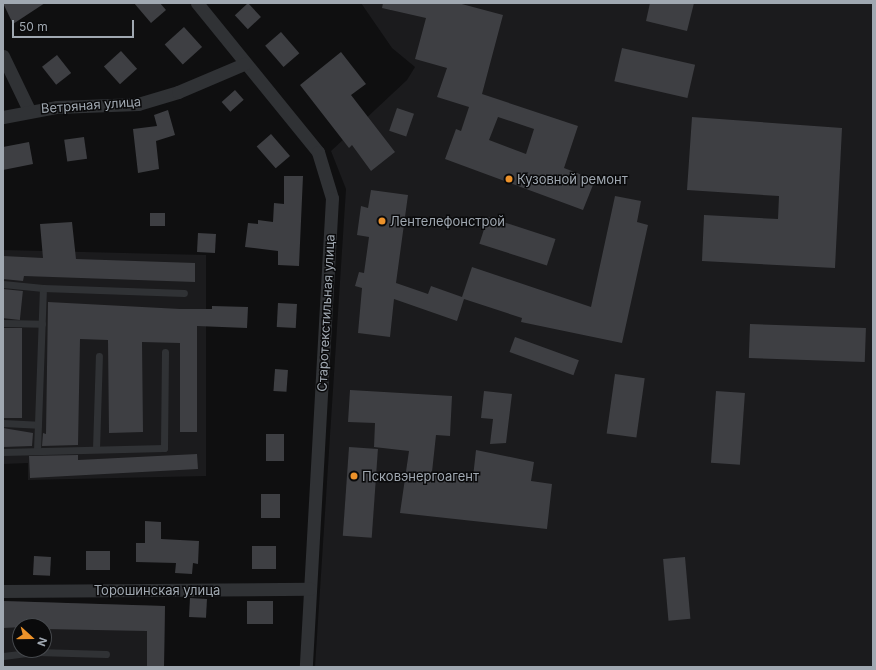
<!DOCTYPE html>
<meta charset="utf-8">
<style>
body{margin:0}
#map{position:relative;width:876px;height:670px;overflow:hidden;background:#0f0f10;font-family:Inter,sans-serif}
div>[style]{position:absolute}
.built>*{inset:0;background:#1b1b1d}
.building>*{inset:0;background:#3e3f43;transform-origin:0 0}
.service>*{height:7px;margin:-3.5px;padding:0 3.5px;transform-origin:3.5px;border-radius:3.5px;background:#303235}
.minor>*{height:13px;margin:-6.5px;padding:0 6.5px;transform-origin:6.5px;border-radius:6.5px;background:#303235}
.dots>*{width:11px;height:11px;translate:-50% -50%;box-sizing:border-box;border:2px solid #0a0a0b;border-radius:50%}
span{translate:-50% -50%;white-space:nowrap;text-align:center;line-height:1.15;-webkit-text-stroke:3px #0a0a0b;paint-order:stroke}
.street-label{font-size:13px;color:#a0a8b1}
.poi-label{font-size:13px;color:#a0a8b1}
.left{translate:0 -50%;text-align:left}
.frame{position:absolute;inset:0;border:4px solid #a0a8b1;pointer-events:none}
.north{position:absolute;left:12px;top:618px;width:40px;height:40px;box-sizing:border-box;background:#0a0a0b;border:1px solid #46494d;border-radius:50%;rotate:111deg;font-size:11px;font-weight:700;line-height:16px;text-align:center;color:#a0a8b1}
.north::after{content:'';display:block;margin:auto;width:14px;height:18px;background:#ed922a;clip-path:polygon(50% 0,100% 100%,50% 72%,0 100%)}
.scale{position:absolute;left:12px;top:20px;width:122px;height:18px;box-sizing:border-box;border:2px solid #a0a8b1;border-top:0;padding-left:5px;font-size:12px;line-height:14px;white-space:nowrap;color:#a0a8b1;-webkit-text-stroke:3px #0a0a0b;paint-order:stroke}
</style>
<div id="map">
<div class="built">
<i style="clip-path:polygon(361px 3px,873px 3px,873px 667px,315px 667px,346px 189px,331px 151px,407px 80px,415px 67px,392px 48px)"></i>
<i style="clip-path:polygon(3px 250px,206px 255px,206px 476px,28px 480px,28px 463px,3px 464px)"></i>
<i style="clip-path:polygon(evenodd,3px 601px,165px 606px,164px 667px,3px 667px,3px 601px,20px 626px,44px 626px,44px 650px,20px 650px,20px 626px)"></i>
</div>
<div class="building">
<i style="clip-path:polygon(3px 3px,45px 3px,13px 24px)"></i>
<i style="clip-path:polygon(134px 3px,160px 3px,166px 10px,151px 23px)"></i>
<i style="left:248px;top:3px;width:19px;height:18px;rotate:47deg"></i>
<i style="clip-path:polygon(evenodd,383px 3px,458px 3px,503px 15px,482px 94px,578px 126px,564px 168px,595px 180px,583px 210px,445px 159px,456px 129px,461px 131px,469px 107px,437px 97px,447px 68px,415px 59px,426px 18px,382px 8px,383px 3px,498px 117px,534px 129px,526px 154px,489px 140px,498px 117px)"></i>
<i style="clip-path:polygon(650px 3px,694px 3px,687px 31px,646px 21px)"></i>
<i style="left:184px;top:27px;width:27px;height:26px;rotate:48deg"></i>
<i style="left:281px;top:32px;width:28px;height:21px;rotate:49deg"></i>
<i style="left:622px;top:48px;width:75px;height:34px;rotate:13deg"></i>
<i style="left:121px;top:51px;width:24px;height:23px;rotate:48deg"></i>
<i style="clip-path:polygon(341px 52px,366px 84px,351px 95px,395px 152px,371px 171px,352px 145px,349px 148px,300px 85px)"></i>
<i style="left:57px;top:55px;width:23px;height:19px;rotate:52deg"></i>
<i style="left:235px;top:90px;width:13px;height:18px;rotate:48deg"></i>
<i style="left:397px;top:108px;width:18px;height:24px;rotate:19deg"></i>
<i style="clip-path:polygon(168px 110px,175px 135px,156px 141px,159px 169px,138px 173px,133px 129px,157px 126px,154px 115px)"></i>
<i style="clip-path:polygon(692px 117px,842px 128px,835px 268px,702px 261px,704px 215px,778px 219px,779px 196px,687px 190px)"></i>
<i style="left:271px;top:134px;width:29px;height:19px;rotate:49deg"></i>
<i style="left:84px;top:137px;width:22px;height:20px;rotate:82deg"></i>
<i style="clip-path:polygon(29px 142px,33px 164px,3px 170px,3px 147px)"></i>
<i style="clip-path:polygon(284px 176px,303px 176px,299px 266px,278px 265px,278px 251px,245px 247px,248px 223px,258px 224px,258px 220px,273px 222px,274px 203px,284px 204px)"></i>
<i style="clip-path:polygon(371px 190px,408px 195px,396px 283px,428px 294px,431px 286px,462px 297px,472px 267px,591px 307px,615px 196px,641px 201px,637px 222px,648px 225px,622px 343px,521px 322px,522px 318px,464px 299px,457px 321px,394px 299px,390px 337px,358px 333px,362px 288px,355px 286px,359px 272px,364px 273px,369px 237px,357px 235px,361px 206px,368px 208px)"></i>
<i style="left:165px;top:213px;width:13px;height:15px;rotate:90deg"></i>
<i style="left:488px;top:217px;width:71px;height:28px;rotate:18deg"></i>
<i style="clip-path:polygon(72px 222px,76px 259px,195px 263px,195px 282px,24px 276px,23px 281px,3px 279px,3px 256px,43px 258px,40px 224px)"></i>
<i style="left:198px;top:233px;width:18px;height:19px;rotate:3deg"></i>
<i style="left:3px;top:289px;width:20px;height:29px;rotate:6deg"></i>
<i style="clip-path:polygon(48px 302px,180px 309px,212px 309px,212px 306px,248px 307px,247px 328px,197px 326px,197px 432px,180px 432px,180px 343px,142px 342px,143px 432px,109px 433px,108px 340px,80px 339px,78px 445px,42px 446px,43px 433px,46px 434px)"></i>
<i style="left:278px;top:303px;width:19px;height:24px;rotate:3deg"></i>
<i style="left:750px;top:324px;width:116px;height:34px;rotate:2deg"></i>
<i style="left:3px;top:328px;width:19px;height:90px"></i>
<i style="left:515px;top:337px;width:68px;height:16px;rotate:20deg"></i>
<i style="left:275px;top:369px;width:13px;height:22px;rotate:4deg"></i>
<i style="left:615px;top:374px;width:30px;height:60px;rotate:8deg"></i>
<i style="clip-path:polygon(350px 390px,452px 396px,450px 436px,436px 435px,432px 472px,473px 477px,476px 450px,534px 462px,531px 481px,552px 484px,547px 529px,400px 513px,409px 451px,374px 447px,375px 423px,348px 422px)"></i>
<i style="clip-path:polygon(484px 391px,512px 394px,506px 443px,490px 444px,493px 419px,481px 418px)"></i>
<i style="left:716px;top:391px;width:29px;height:72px;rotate:4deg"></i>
<i style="clip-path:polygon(3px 428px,33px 433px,32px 446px,3px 447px)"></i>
<i style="left:266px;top:434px;width:18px;height:27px"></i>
<i style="left:349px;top:447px;width:29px;height:89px;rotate:4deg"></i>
<i style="clip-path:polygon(197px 454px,198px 469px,30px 478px,29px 456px,78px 455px,78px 460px)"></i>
<i style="left:261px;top:494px;width:19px;height:24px"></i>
<i style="clip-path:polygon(145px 521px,161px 522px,161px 539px,199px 541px,198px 564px,193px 563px,192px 574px,175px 573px,176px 563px,136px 562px,136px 543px,145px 543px)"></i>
<i style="left:252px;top:546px;width:24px;height:23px"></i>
<i style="left:86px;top:551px;width:24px;height:19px"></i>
<i style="left:34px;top:556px;width:17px;height:19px;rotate:3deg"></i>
<i style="left:685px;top:557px;width:62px;height:22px;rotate:85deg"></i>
<i style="left:190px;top:598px;width:17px;height:19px;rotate:3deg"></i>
<i style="clip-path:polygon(3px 601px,165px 606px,164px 667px,147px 667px,147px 631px,44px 629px,44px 626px,3px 628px)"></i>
<i style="left:247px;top:601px;width:26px;height:23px"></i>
</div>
<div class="service">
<i style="left:3px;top:284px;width:40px;rotate:5.7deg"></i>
<i style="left:3px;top:323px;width:39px;rotate:1deg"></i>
<i style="left:3px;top:423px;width:35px;rotate:3deg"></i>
<i style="left:96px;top:449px;width:93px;rotate:-88.2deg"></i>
<i style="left:37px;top:451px;width:163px;rotate:-87.9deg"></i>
<i style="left:43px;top:288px;width:141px;rotate:2deg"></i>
<i style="left:3px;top:452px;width:161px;rotate:-1.4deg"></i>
<i style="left:164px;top:448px;width:96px;rotate:-89.4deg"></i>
<i style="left:3px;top:656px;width:34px;rotate:-7deg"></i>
<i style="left:37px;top:652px;width:69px;rotate:1.7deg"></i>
</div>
<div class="minor">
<i style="left:197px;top:3px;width:192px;rotate:50.9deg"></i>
<i style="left:318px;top:152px;width:48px;rotate:73.1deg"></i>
<i style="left:332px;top:198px;width:470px;rotate:93.2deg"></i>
<i style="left:3px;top:56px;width:60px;rotate:64.3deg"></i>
<i style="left:3px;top:117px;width:55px;rotate:-10.5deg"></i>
<i style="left:57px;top:107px;width:81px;rotate:-2.1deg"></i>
<i style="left:138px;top:104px;width:42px;rotate:-16.7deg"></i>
<i style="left:178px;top:92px;width:72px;rotate:-23deg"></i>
<i style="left:3px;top:591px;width:307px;rotate:-0.4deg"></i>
</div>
<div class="dots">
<i style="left:509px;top:179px;background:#ed922a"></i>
<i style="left:382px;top:221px;background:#ed922a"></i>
<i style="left:354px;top:476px;background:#ed922a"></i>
</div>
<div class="street-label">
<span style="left:91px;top:105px;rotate:-4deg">Ветряная улица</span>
<span style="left:326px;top:313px;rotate:-87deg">Старотекстильная улица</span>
<span style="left:157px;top:590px">Торошинская улица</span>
</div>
<div class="poi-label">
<span class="left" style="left:517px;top:179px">Кузовной ремонт</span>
<span class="left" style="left:390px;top:221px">Лентелефонстрой</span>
<span class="left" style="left:362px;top:476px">Псковэнергоагент</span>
</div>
<div class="frame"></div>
<div class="north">N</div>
<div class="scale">50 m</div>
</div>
